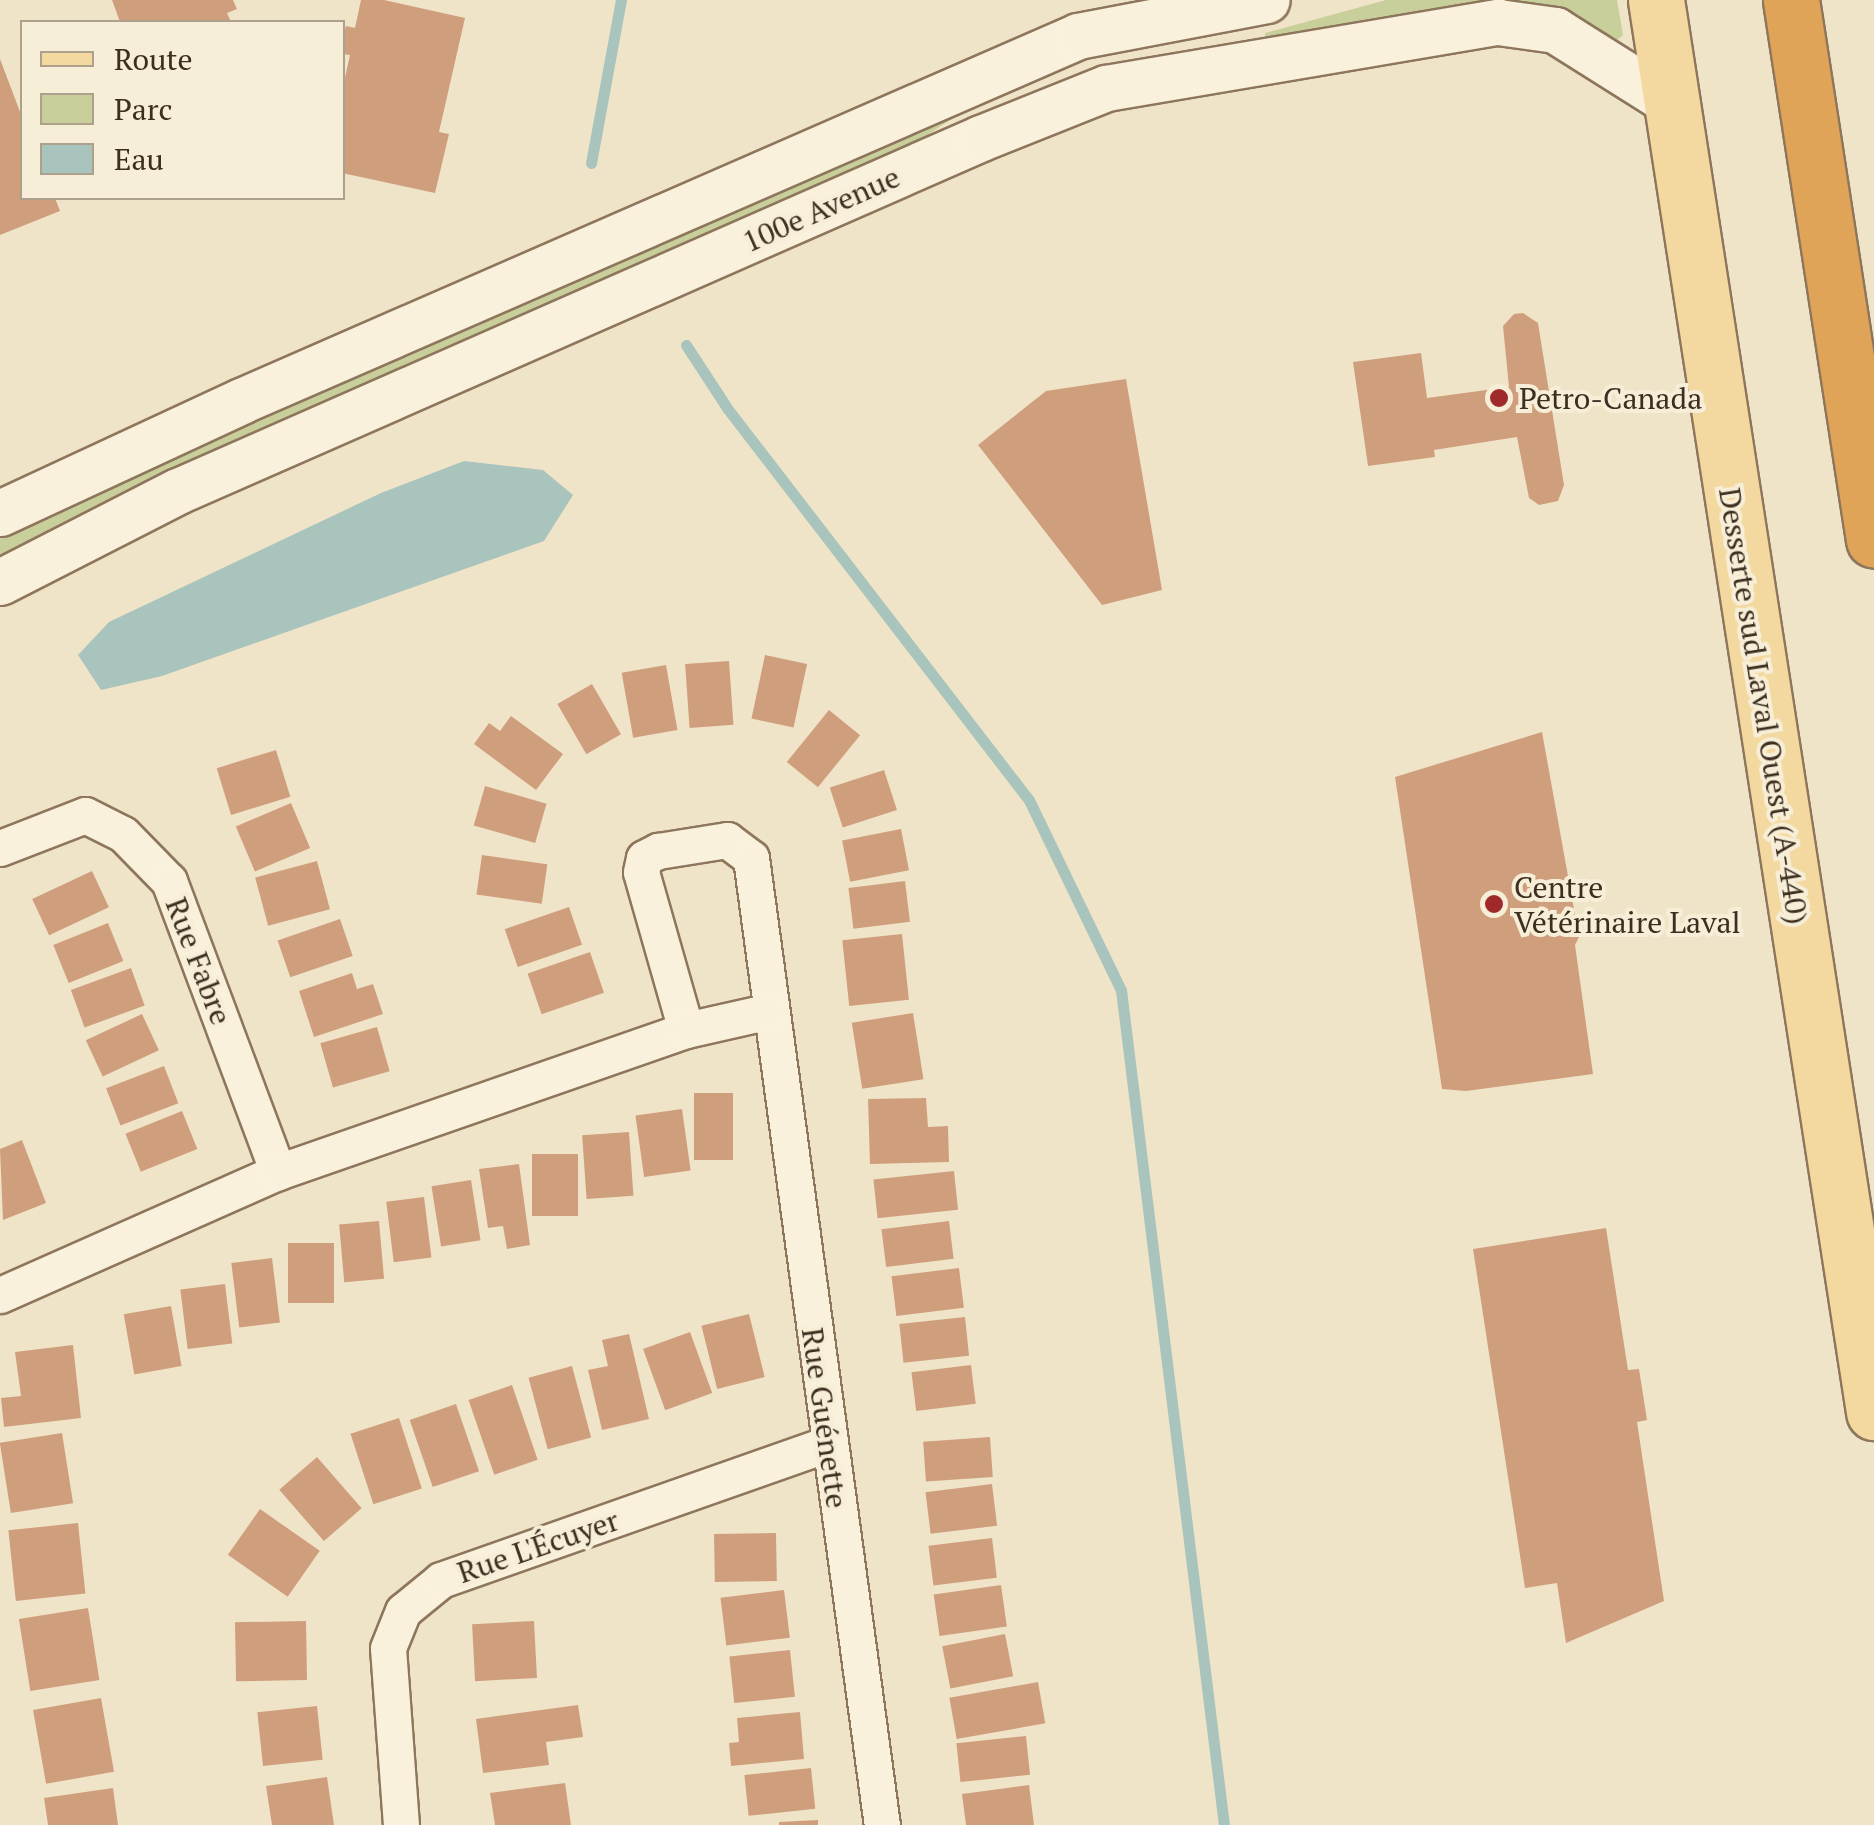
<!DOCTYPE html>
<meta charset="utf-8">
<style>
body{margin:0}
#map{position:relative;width:1874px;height:1825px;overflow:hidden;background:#f0e4c8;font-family:"PT Serif",serif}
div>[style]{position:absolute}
.green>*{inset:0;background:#c9cf9b}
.water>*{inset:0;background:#a9c4bc}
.stream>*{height:11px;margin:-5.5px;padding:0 5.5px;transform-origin:5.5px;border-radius:5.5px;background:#a9c4bc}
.building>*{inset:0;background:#cf9f7d;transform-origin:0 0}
.roads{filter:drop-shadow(2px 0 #8d765c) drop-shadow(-2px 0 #8d765c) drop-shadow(0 2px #8d765c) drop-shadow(0 -2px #8d765c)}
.minor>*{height:35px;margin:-17.5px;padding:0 17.5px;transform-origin:17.5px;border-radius:17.5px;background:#faf1dc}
.tertiary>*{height:45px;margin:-22.5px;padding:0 22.5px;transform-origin:22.5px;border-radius:22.5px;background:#faf1dc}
.primary>*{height:55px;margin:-27.5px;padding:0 27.5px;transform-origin:27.5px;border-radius:27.5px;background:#f3d9a0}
.motorway>*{height:55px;margin:-27.5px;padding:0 27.5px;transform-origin:27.5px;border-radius:27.5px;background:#e0a458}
.dots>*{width:28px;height:28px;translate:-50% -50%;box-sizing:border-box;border:5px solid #f7eed8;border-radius:50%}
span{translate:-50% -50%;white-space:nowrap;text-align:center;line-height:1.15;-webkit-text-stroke:8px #f7eed8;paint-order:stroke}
.street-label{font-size:30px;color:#3d2e20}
.poi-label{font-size:30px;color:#3d2e20}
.left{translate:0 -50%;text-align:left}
.legend{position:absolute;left:20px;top:20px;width:325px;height:180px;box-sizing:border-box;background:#f7eed8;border:2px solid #ada18e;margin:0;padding:12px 18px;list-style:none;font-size:30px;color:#3d2e20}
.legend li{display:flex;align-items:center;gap:20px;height:50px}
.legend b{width:50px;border:2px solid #ada18e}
</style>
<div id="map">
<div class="green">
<i style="clip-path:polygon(1386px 0,1617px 0,1623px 35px,1615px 42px,1570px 17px,1266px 40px,1265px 33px)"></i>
<i style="clip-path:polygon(974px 104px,887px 162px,0 558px,0 533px,82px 490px)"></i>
</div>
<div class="water">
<i style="clip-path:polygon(464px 461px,543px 470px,573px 495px,544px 541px,162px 676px,101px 690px,78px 655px,109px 622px,381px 493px)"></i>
</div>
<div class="stream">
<i style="left:591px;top:163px;width:166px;rotate:-79.6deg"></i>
<i style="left:686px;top:345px;width:75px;rotate:56.9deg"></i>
<i style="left:727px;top:408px;width:495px;rotate:52.4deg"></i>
<i style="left:1029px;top:800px;width:211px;rotate:64.2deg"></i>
<i style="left:1121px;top:990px;width:841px;rotate:82.97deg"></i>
</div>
<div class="building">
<i style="clip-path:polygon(112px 0,233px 0,237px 9px,227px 13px,231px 22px,120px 22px)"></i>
<i style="clip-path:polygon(361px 0,384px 0,465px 18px,439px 132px,449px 134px,435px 193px,342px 173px,342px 91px,350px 55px,342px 54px,342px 41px,346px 26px,355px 28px)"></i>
<i style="clip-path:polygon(0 59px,22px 117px,22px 198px,55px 198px,60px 211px,0 235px)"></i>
<i style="clip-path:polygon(1523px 313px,1538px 323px,1564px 485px,1558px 501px,1539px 505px,1529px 498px,1517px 437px,1434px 450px,1435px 457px,1368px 466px,1353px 362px,1421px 353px,1427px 398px,1509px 387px,1503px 326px,1514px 314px)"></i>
<i style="clip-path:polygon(1126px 379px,1162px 590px,1102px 605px,978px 445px,1046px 391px)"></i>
<i style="left:765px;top:655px;width:43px;height:65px;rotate:12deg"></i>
<i style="left:729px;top:661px;width:64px;height:44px;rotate:86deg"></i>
<i style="left:666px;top:665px;width:66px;height:45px;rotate:80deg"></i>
<i style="left:592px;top:684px;width:58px;height:40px;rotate:60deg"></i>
<i style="left:829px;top:710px;width:40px;height:67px;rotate:39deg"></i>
<i style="clip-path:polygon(511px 716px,563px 754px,536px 790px,474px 744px,489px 723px,500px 731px)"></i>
<i style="clip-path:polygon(1542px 732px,1579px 937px,1575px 945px,1593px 1074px,1466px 1091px,1442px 1089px,1395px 777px)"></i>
<i style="left:276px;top:750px;width:49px;height:62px;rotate:73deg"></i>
<i style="left:884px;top:770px;width:42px;height:57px;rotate:72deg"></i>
<i style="left:485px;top:786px;width:64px;height:41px;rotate:16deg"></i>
<i style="left:291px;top:803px;width:49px;height:60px;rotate:67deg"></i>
<i style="left:901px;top:829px;width:42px;height:60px;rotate:79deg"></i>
<i style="left:482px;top:855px;width:66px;height:40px;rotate:8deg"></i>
<i style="left:317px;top:861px;width:50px;height:64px;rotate:75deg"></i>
<i style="left:92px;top:871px;width:40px;height:66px;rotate:65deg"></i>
<i style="left:905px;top:881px;width:41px;height:57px;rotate:83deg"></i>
<i style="left:569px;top:907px;width:40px;height:68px;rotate:71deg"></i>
<i style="left:340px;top:919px;width:39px;height:66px;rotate:71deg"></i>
<i style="left:108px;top:923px;width:41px;height:59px;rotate:68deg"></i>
<i style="left:902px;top:934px;width:66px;height:60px;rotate:84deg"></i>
<i style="left:590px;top:952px;width:43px;height:66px;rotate:71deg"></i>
<i style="left:131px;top:968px;width:40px;height:64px;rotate:70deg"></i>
<i style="clip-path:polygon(352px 973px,357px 989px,373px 984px,383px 1014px,314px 1037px,299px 991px)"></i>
<i style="left:913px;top:1013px;width:67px;height:62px;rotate:81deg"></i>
<i style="left:142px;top:1014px;width:40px;height:62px;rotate:65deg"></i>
<i style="left:377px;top:1027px;width:46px;height:59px;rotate:74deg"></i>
<i style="left:164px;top:1066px;width:40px;height:62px;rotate:69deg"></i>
<i style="left:694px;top:1093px;width:39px;height:67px"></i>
<i style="clip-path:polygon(926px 1098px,928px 1127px,948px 1126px,949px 1162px,870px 1164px,868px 1099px)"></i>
<i style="left:682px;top:1109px;width:62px;height:47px;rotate:82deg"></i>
<i style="left:182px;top:1111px;width:41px;height:61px;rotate:68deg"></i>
<i style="left:629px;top:1132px;width:64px;height:47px;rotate:86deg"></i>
<i style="clip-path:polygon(22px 1140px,46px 1203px,3px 1220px,0 1149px)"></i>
<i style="left:532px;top:1154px;width:46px;height:62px"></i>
<i style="clip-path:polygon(519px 1164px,530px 1245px,507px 1249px,503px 1226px,488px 1228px,479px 1169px)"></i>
<i style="left:954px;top:1171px;width:39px;height:81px;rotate:84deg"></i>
<i style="left:471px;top:1180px;width:61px;height:40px;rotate:81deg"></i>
<i style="left:424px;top:1197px;width:61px;height:38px;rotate:83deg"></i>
<i style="left:379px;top:1221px;width:58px;height:40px;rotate:85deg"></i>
<i style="left:949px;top:1221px;width:38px;height:68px;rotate:83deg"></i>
<i style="clip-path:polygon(1606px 1228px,1628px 1370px,1639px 1369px,1647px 1420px,1637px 1422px,1664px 1601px,1566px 1643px,1557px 1583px,1525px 1588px,1473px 1249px)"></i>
<i style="left:288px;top:1243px;width:46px;height:60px"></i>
<i style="left:272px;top:1258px;width:65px;height:41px;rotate:83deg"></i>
<i style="left:959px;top:1268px;width:40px;height:68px;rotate:83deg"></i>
<i style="left:225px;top:1284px;width:60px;height:45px;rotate:83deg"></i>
<i style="left:171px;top:1306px;width:61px;height:48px;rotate:80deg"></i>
<i style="left:749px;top:1314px;width:65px;height:49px;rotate:76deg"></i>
<i style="left:965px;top:1317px;width:39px;height:66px;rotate:84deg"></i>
<i style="left:690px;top:1332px;width:65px;height:50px;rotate:70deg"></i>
<i style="clip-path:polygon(629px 1334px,649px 1419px,602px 1430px,588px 1370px,608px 1366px,602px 1340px)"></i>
<i style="clip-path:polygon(73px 1345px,81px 1418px,4px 1427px,1px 1398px,21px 1396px,15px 1352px)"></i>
<i style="left:971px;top:1365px;width:39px;height:60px;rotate:83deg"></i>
<i style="left:572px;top:1366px;width:74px;height:45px;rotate:75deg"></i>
<i style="left:512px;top:1385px;width:79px;height:46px;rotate:71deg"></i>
<i style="left:456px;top:1404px;width:71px;height:49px;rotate:71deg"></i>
<i style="left:399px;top:1418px;width:74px;height:51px;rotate:72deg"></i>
<i style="left:62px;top:1433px;width:71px;height:63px;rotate:81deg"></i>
<i style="left:990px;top:1437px;width:40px;height:67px;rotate:86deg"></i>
<i style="left:317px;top:1457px;width:68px;height:50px;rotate:49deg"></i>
<i style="left:992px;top:1484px;width:42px;height:67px;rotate:83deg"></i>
<i style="left:260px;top:1509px;width:73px;height:56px;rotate:35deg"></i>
<i style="left:78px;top:1523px;width:71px;height:70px;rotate:84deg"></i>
<i style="left:776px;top:1533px;width:48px;height:62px;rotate:89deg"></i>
<i style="left:992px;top:1538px;width:40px;height:64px;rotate:83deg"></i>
<i style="left:1001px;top:1585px;width:42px;height:68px;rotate:82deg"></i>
<i style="left:784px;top:1590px;width:48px;height:64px;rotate:83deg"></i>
<i style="left:88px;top:1608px;width:73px;height:70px;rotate:81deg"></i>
<i style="left:306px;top:1621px;width:59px;height:71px;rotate:89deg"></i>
<i style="left:534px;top:1621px;width:57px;height:62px;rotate:87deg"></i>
<i style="left:1005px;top:1634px;width:43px;height:64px;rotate:79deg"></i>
<i style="left:790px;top:1650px;width:47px;height:61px;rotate:84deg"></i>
<i style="left:1038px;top:1682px;width:42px;height:90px;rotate:80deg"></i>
<i style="left:101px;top:1698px;width:75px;height:69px;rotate:80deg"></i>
<i style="clip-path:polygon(578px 1705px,583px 1737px,546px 1742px,549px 1765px,483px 1773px,476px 1719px)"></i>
<i style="left:317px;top:1706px;width:54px;height:60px;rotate:84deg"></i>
<i style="clip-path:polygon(800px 1712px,804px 1759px,731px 1766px,729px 1743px,739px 1742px,737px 1718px)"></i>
<i style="left:1026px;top:1736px;width:39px;height:70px;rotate:84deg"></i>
<i style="left:811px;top:1768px;width:41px;height:67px;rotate:84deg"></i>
<i style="clip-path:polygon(327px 1777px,334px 1825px,272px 1825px,266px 1786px)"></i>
<i style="clip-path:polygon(565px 1783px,571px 1825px,495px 1825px,490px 1793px)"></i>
<i style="clip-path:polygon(1029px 1785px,1034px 1825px,966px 1825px,962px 1794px)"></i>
<i style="clip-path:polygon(113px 1788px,118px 1825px,48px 1825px,44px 1798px)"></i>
<i style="clip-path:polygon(818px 1820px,818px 1825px,779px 1825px,779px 1822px)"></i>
</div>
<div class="roads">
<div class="minor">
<i style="left:0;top:848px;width:91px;rotate:-21.2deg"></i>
<i style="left:85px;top:815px;width:42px;rotate:26.6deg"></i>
<i style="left:123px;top:834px;width:66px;rotate:45.6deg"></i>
<i style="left:169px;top:881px;width:311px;rotate:69.5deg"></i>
<i style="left:686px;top:1030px;width:164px;rotate:-105.9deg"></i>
<i style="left:641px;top:872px;width:14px;rotate:-78deg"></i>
<i style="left:644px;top:858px;width:16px;rotate:-27deg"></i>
<i style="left:658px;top:851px;width:70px;rotate:-9.1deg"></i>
<i style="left:727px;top:840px;width:30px;rotate:37deg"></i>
<i style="left:751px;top:858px;width:976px;rotate:82.29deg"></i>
<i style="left:0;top:1295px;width:304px;rotate:-23.9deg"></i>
<i style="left:278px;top:1172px;width:432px;rotate:-19.2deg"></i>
<i style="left:686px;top:1030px;width:86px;rotate:-12.7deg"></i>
<i style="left:401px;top:1825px;width:177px;rotate:-94.2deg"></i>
<i style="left:388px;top:1648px;width:40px;rotate:-68deg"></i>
<i style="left:403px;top:1611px;width:49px;rotate:-39.2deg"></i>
<i style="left:441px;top:1580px;width:411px;rotate:-19.4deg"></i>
</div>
<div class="tertiary">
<i style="left:0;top:513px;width:266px;rotate:-24.9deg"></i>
<i style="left:241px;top:401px;width:913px;rotate:-23.56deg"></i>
<i style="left:1078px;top:36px;width:192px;rotate:-10.8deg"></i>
<i style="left:0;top:582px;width:200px;rotate:-27.1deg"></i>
<i style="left:178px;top:491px;width:877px;rotate:-23.73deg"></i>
<i style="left:981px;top:138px;width:135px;rotate:-21.8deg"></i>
<i style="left:1106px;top:88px;width:398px;rotate:-9.6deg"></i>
<i style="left:1498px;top:22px;width:58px;rotate:8deg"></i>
<i style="left:1555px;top:30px;width:137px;rotate:32.2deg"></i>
</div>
<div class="primary">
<i style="left:1656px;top:0;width:1429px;rotate:81.22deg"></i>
</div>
<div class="motorway">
<i style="left:1791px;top:0;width:546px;rotate:81.26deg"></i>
</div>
</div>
<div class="dots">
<i style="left:1499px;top:398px;background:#9e2a2b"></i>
<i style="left:1494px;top:904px;background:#9e2a2b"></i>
</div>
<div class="street-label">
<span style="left:821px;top:209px;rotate:-24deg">100e Avenue</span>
<span style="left:1764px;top:706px;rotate:81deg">Desserte sud Laval Ouest (A-440)</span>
<span style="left:199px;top:961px;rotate:69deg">Rue Fabre</span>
<span style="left:825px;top:1418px;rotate:82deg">Rue Guénette</span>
<span style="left:538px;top:1546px;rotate:-19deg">Rue L'Écuyer</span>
</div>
<div class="poi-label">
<span class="left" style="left:1519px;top:398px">Petro-Canada</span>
<span class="left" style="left:1514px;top:904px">Centre<br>Vétérinaire Laval</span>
</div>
<ul class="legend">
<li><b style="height:12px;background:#f3d9a0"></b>Route</li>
<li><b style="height:28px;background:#c9cf9b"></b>Parc</li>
<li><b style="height:28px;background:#a9c4bc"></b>Eau</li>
</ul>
</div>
